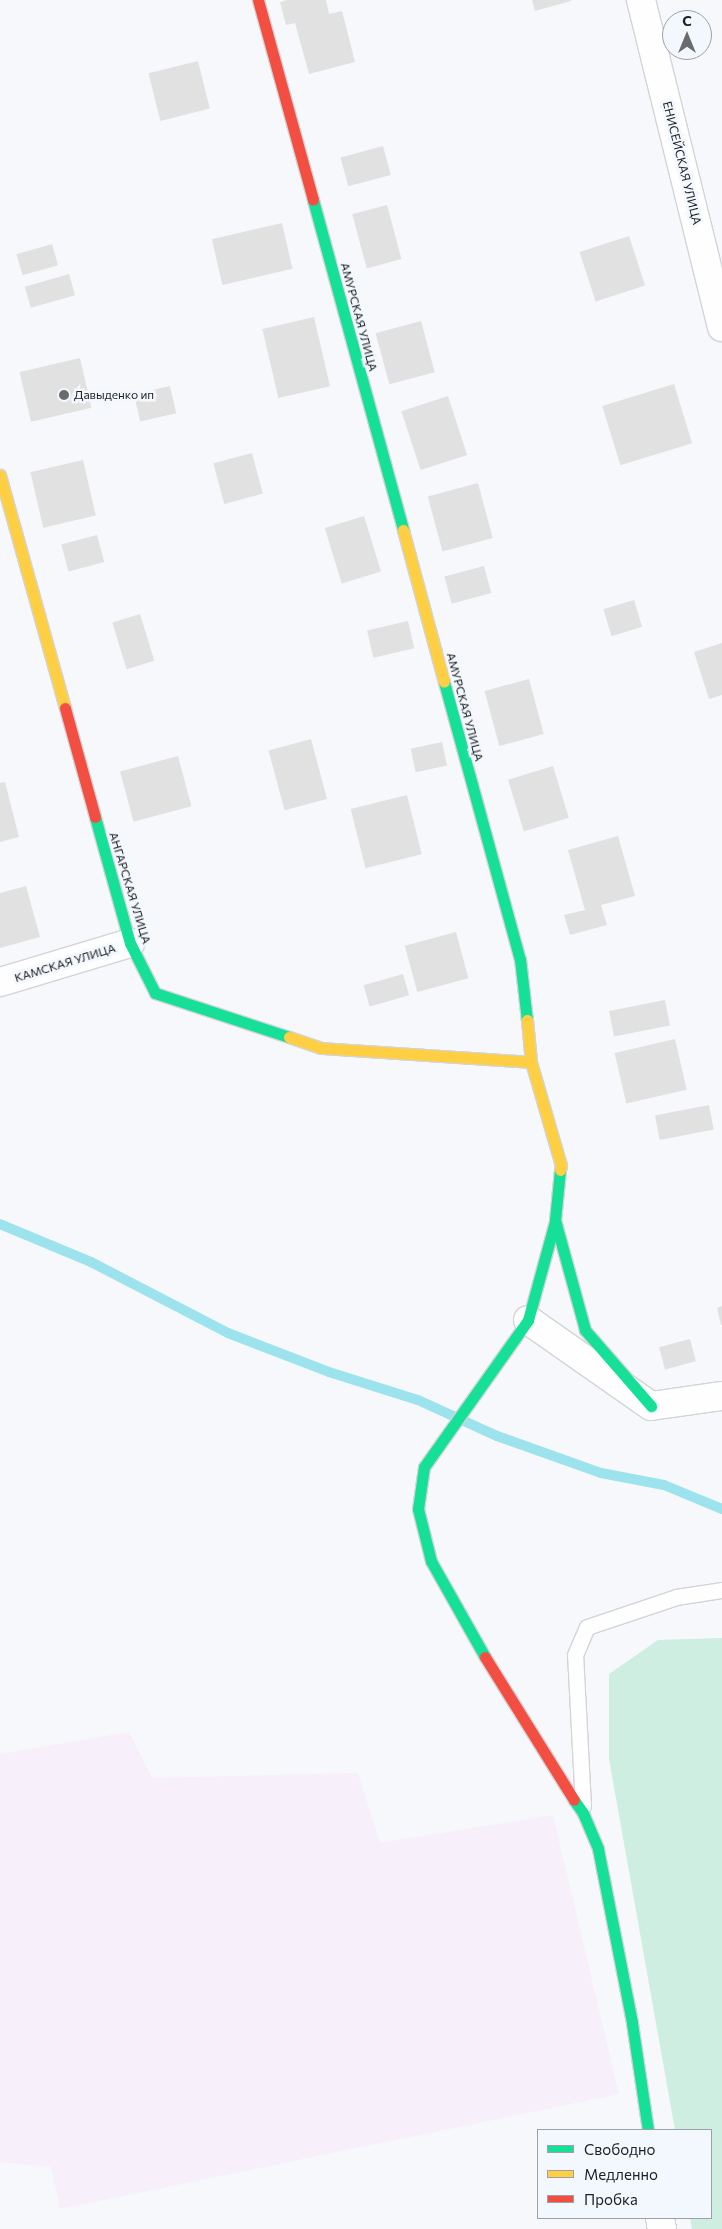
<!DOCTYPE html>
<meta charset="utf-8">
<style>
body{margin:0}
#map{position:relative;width:722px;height:2229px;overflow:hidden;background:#f6f8fb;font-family:Commissioner,sans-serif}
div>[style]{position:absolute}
.industrial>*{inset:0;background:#f7effa}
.green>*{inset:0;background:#cdeee0}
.stream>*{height:10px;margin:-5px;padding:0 5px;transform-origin:5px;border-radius:5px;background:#9de3ed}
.building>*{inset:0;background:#e1e1e1;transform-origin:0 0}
.roads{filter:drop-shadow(1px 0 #d2d4d7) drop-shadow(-1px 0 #d2d4d7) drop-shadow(0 1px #d2d4d7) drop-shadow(0 -1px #d2d4d7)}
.lane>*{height:15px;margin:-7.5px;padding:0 7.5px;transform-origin:7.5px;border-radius:7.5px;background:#fefefe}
.street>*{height:28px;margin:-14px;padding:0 14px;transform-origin:14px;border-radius:14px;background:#fefefe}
.fast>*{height:11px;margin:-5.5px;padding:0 5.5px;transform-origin:5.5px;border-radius:5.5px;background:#16e098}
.slow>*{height:11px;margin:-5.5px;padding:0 5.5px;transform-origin:5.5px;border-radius:5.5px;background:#ffcf43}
.jam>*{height:11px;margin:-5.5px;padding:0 5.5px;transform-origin:5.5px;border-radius:5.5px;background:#f24e42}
.dots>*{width:14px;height:14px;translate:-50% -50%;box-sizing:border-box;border:2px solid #f3f8fe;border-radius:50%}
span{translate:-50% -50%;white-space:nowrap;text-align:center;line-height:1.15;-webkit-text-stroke:5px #f3f8fe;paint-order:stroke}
.street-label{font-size:12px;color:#1d1f21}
.poi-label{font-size:12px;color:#1d1f21}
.left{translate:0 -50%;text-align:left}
.legend{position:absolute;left:537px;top:2129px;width:175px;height:90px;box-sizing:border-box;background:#f3f8fe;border:1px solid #9da1a6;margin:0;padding:6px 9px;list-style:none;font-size:15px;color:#1d1f21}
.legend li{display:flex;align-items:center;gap:10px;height:25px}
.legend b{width:25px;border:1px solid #9da1a6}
.north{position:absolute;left:662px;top:10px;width:50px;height:50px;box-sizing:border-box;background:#f3f8fe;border:1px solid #9da1a6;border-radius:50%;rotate:0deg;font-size:14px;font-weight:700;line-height:20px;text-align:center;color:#1d1f21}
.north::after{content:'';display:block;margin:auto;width:18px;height:22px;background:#696b6d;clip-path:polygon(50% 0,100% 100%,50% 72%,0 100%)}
</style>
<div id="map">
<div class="industrial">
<i style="clip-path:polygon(129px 1732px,152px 1778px,358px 1773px,380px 1843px,553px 1815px,619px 2094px,60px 2209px,51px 2167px,0 2162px,0 1754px)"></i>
</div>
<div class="green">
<i style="clip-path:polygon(722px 1638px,722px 2229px,692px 2229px,690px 2218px,711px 2218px,711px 2130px,675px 2130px,609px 1759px,609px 1674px,658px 1640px)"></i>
</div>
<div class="stream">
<i style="left:0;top:1224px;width:99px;rotate:22.7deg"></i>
<i style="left:91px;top:1262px;width:154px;rotate:27.4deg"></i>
<i style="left:228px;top:1333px;width:108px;rotate:21.1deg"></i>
<i style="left:329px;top:1372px;width:93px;rotate:17.5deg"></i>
<i style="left:418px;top:1400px;width:87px;rotate:24.5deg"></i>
<i style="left:497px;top:1436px;width:110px;rotate:19.6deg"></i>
<i style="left:601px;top:1473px;width:64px;rotate:10.8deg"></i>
<i style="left:664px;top:1485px;width:63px;rotate:22.5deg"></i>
</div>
<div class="building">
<i style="clip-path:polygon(287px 0,326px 0,329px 14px,342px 11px,355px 62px,309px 74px,295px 23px,286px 25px,280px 2px)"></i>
<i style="clip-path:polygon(532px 0,571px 0,571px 1px,535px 11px)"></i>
<i style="left:198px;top:61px;width:49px;height:51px;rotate:76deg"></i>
<i style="left:383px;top:146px;width:30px;height:44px;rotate:75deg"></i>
<i style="left:387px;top:205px;width:56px;height:36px;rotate:75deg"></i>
<i style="left:282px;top:223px;width:47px;height:72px;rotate:77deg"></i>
<i style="left:629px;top:236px;width:52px;height:52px;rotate:72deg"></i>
<i style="left:52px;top:244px;width:22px;height:37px;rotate:74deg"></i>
<i style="left:69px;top:274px;width:22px;height:46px;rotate:74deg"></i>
<i style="left:314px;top:317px;width:71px;height:53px;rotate:77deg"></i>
<i style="left:421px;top:321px;width:53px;height:47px;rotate:75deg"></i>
<i style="left:80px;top:358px;width:51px;height:62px;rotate:77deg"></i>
<i style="left:674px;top:384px;width:62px;height:75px;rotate:73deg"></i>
<i style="left:170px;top:386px;width:28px;height:37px;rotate:77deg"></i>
<i style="left:448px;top:396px;width:62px;height:49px;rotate:72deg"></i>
<i style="left:252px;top:453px;width:42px;height:40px;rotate:75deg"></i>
<i style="left:83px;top:460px;width:57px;height:54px;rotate:77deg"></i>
<i style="left:478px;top:483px;width:57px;height:52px;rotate:75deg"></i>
<i style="left:364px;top:516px;width:58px;height:41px;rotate:73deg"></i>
<i style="left:97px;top:535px;width:28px;height:37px;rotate:75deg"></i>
<i style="left:484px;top:566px;width:28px;height:41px;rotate:75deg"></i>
<i style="left:634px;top:600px;width:28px;height:32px;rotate:73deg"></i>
<i style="left:140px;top:614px;width:49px;height:29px;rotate:73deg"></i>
<i style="left:408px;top:621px;width:28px;height:42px;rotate:77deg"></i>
<i style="clip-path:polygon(722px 643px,722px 695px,709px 699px,694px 652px)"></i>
<i style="left:529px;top:679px;width:57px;height:46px;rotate:75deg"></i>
<i style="left:311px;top:739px;width:62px;height:44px;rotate:75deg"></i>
<i style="left:442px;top:742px;width:24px;height:32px;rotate:78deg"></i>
<i style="left:178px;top:756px;width:52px;height:60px;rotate:75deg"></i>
<i style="left:553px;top:766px;width:54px;height:47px;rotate:73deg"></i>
<i style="clip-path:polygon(5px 782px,19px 837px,0 842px,0 783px)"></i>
<i style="left:407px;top:795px;width:61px;height:58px;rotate:76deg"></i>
<i style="clip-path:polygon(618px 836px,635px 896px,601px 905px,607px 925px,570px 935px,564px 915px,585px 910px,568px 850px)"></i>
<i style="clip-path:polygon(26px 886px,40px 937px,0 948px,0 893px)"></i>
<i style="left:456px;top:932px;width:48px;height:53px;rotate:75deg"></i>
<i style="left:403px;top:974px;width:22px;height:41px;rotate:74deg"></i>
<i style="left:665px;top:1000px;width:26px;height:57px;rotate:79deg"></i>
<i style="left:675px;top:1039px;width:52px;height:62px;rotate:77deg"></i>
<i style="left:709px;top:1105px;width:25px;height:55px;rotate:79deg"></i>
<i style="clip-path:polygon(722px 1306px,722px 1325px,721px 1325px,717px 1308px)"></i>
<i style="left:690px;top:1339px;width:23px;height:32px;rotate:75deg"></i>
</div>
<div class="roads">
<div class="lane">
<i style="left:583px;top:1806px;width:151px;rotate:-93deg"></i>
<i style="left:575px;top:1655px;width:30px;rotate:-67deg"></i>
<i style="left:587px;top:1627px;width:94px;rotate:-18.6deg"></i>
<i style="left:676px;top:1597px;width:47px;rotate:-8.7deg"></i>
</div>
<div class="street">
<i style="left:641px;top:0;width:337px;rotate:76.1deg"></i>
<i style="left:0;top:982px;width:136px;rotate:-16.7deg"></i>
<i style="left:528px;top:1320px;width:150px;rotate:35deg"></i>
<i style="left:651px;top:1406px;width:72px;rotate:-8deg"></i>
<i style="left:660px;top:2218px;width:11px;rotate:80deg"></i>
</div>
<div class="fast">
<i style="left:313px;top:200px;width:342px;rotate:74.7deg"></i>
<i style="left:444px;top:682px;width:287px;rotate:74.7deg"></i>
<i style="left:520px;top:959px;width:61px;rotate:83.5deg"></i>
<i style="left:95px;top:817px;width:131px;rotate:74.5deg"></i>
<i style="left:130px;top:943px;width:56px;rotate:63.4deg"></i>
<i style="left:155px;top:993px;width:141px;rotate:18.2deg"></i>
<i style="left:560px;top:1170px;width:50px;rotate:95.7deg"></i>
<i style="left:555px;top:1220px;width:114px;rotate:74.7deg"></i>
<i style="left:585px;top:1330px;width:101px;rotate:49deg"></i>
<i style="left:485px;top:1657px;width:110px;rotate:-119.4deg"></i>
<i style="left:431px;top:1561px;width:54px;rotate:-104deg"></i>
<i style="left:418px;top:1509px;width:42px;rotate:-81.9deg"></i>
<i style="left:424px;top:1467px;width:180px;rotate:-54.7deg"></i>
<i style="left:528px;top:1320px;width:103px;rotate:-74.7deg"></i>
<i style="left:574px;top:1800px;width:16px;rotate:55deg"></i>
<i style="left:583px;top:1813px;width:39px;rotate:67deg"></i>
<i style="left:598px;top:1849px;width:177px;rotate:78.9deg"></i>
<i style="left:632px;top:2023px;width:108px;rotate:81.5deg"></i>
</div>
<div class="slow">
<i style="left:0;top:475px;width:242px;rotate:74.4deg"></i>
<i style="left:403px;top:530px;width:157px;rotate:74.9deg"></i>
<i style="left:527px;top:1020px;width:42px;rotate:84.6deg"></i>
<i style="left:531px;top:1062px;width:107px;rotate:73.8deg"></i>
<i style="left:561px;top:1165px;width:5px;rotate:101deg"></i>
<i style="left:289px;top:1037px;width:34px;rotate:19deg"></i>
<i style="left:321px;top:1048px;width:210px;rotate:3.8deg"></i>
</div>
<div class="jam">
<i style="left:258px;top:0;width:207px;rotate:74.6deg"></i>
<i style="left:65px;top:708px;width:113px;rotate:74.6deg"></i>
<i style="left:485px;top:1657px;width:168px;rotate:58.1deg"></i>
</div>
</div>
<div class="dots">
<i style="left:64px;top:395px;background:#696b6d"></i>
</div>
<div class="street-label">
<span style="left:682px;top:163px;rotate:76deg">ЕНИСЕЙСКАЯ УЛИЦА</span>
<span style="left:359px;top:317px;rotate:75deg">АМУРСКАЯ УЛИЦА</span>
<span style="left:465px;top:707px;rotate:75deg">АМУРСКАЯ УЛИЦА</span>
<span style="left:130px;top:888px;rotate:73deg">АНГАРСКАЯ УЛИЦА</span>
<span style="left:65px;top:963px;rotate:-17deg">КАМСКАЯ УЛИЦА</span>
</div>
<div class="poi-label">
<span class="left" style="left:74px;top:395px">Давыденко ип</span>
</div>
<ul class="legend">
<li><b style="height:6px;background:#16e098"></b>Свободно</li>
<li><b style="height:6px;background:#ffcf43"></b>Медленно</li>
<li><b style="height:6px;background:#f24e42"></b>Пробка</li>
</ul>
<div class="north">С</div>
</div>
